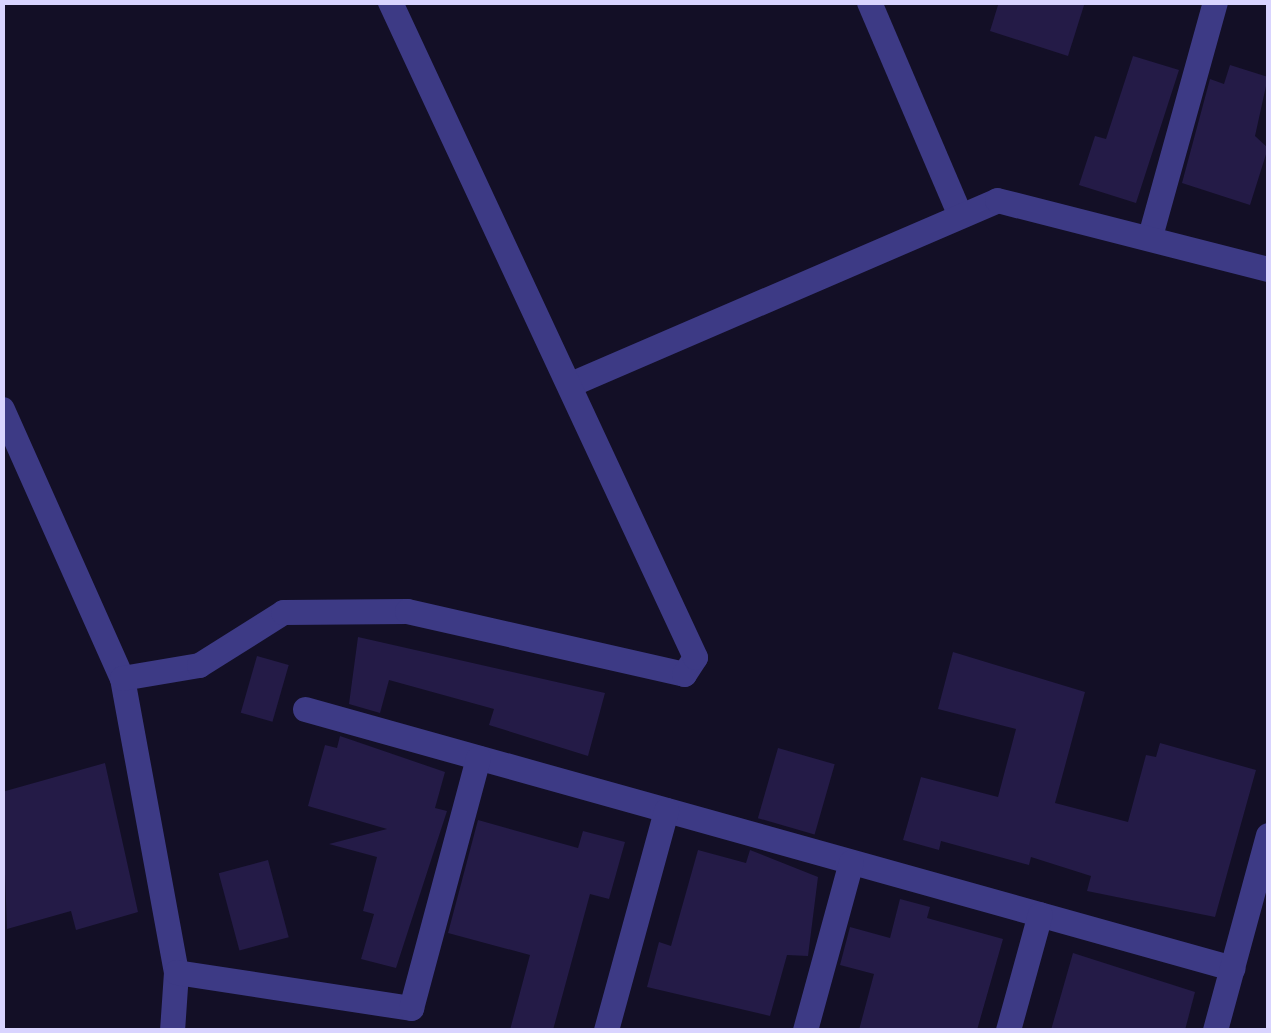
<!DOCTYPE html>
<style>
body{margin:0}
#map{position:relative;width:1271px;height:1033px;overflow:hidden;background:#130f26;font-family:Raleway,sans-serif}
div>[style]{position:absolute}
.building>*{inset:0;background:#241b47;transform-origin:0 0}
.street>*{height:25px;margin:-12.5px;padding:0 12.5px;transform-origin:12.5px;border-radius:12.5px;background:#3d3a85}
span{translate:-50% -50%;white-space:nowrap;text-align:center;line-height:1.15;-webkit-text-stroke:9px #130f26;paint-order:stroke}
.frame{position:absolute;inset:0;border:5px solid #d9d4ff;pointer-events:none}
</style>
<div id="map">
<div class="building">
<i style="clip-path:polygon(999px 2px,1085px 2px,1068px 56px,990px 31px)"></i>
<i style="clip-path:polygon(1133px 56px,1179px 70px,1136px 203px,1079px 185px,1095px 136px,1106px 139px)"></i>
<i style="clip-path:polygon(1230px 65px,1268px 77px,1255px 136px,1268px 148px,1250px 205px,1182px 183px,1210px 79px,1224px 84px)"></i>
<i style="clip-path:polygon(358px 637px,605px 693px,588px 756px,489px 725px,494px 709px,389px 680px,380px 713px,349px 704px)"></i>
<i style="clip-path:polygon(953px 652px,1085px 692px,1055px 803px,1128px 822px,1146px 755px,1156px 757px,1160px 743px,1256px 770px,1215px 917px,1087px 891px,1091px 876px,1031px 857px,1029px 865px,941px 841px,939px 850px,903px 840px,921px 777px,998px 797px,1016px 729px,938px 709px)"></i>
<i style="left:257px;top:656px;width:33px;height:59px;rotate:16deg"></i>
<i style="clip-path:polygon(340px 736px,445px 772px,435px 808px,447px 811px,396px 968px,361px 959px,374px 914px,363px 911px,377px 857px,329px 844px,387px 829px,308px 806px,325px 745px,337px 748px)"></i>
<i style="left:778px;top:748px;width:59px;height:73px;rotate:16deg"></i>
<i style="clip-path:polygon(105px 763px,138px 912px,76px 930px,71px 911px,7px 929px,2px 792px)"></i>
<i style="clip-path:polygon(478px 820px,578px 848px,583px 831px,625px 842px,609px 899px,590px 894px,553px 1030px,510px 1030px,530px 955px,448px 933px)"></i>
<i style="clip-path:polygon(698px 850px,746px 863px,750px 850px,818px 877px,808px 956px,787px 955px,770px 1016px,647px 987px,659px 942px,671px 946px)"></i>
<i style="left:268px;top:860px;width:80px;height:51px;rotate:75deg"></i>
<i style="clip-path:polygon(900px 899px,930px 907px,927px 918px,1003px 939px,977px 1030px,859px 1030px,874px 974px,840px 965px,850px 927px,890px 938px)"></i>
<i style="clip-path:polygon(1073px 953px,1195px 992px,1185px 1030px,1051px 1030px)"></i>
</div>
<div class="street">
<i style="left:869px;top:2px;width:232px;rotate:66.9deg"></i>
<i style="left:1150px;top:236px;width:243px;rotate:-74.5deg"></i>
<i style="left:573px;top:383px;width:462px;rotate:-23.3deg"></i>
<i style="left:997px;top:200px;width:280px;rotate:14.3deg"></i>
<i style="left:2px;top:409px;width:295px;rotate:66deg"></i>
<i style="left:122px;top:678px;width:299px;rotate:79.6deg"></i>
<i style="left:176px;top:972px;width:58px;rotate:93.9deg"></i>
<i style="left:122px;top:678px;width:78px;rotate:-9.6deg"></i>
<i style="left:199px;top:665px;width:99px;rotate:-32.2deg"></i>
<i style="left:283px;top:612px;width:124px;rotate:-0.5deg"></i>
<i style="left:407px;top:611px;width:284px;rotate:12.8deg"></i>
<i style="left:684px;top:674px;width:20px;rotate:-57deg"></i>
<i style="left:695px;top:657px;width:723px;rotate:-114.97deg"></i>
<i style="left:305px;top:709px;width:963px;rotate:15.61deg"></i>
<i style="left:176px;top:972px;width:238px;rotate:8.7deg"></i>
<i style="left:411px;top:1008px;width:259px;rotate:-75deg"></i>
<i style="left:606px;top:1030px;width:228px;rotate:-74.7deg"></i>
<i style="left:805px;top:1030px;width:174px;rotate:-74.7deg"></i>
<i style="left:1008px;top:1030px;width:120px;rotate:-74.6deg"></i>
<i style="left:1215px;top:1030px;width:202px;rotate:-74.8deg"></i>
</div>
<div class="frame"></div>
</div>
